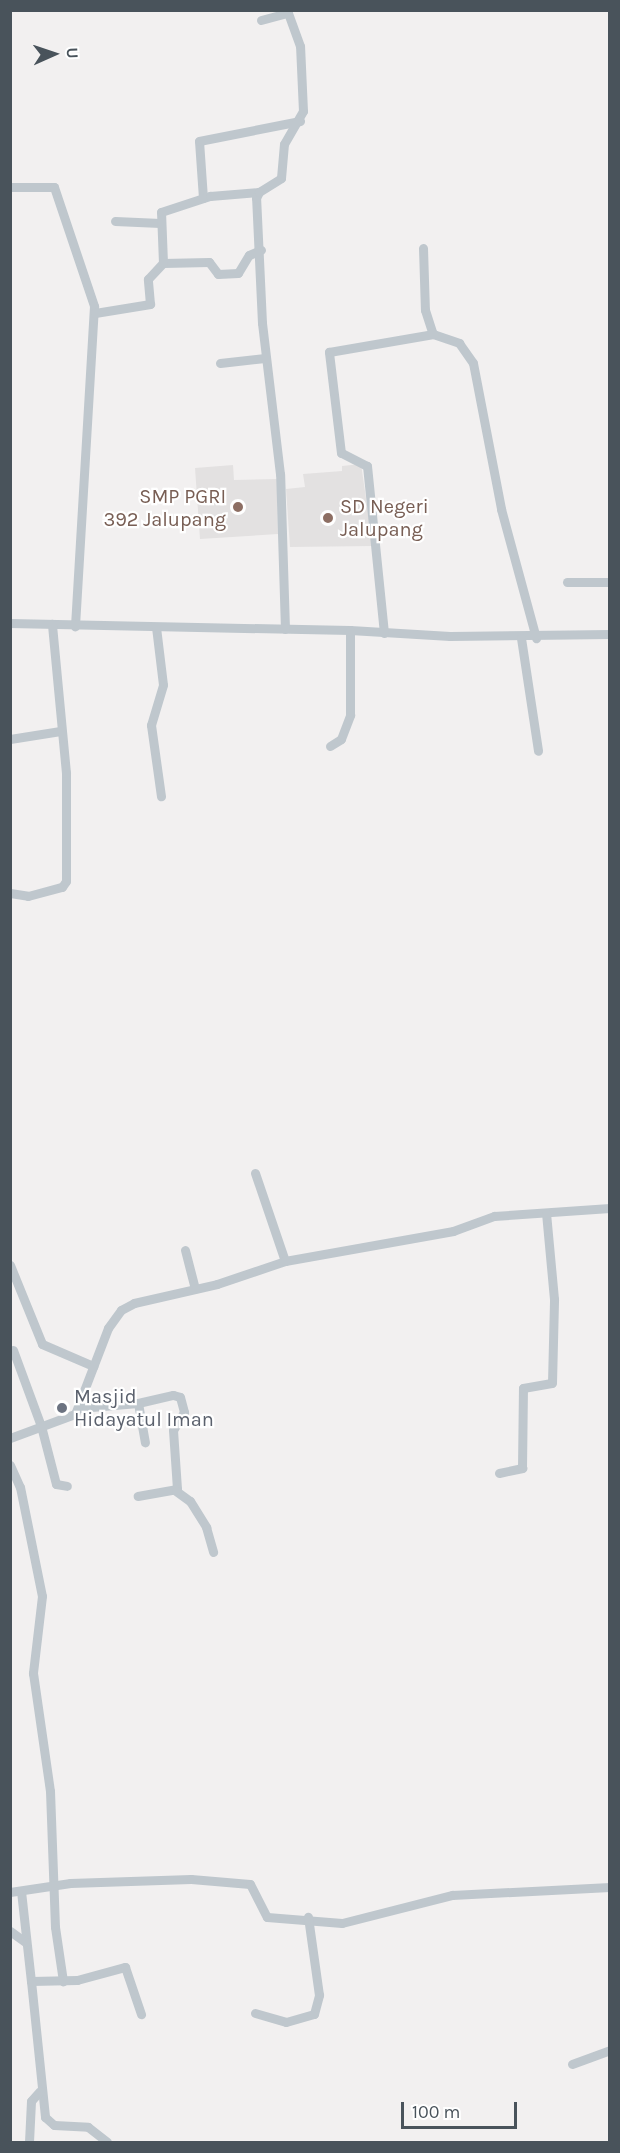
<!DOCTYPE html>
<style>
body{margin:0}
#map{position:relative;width:620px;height:2153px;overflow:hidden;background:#f2f0f0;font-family:Karla,sans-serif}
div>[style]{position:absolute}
.education>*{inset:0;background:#e3e1e1}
.minor>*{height:9px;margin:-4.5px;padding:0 4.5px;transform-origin:4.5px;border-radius:4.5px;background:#bfc7cd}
.dots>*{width:16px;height:16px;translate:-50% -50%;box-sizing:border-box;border:3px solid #fff;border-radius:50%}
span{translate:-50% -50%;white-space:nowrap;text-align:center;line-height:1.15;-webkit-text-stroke:4.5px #fff;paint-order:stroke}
.education-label{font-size:20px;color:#785e54}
.right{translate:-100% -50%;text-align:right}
.left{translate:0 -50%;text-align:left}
.worship-label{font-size:20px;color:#5b616d}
.frame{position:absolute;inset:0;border:12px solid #49535b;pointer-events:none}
.north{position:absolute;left:24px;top:24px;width:60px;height:60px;-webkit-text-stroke:4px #fff;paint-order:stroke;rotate:87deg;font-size:16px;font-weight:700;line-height:24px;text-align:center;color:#49535b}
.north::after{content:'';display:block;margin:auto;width:21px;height:27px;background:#49535b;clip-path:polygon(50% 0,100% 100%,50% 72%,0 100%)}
.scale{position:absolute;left:401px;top:2102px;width:116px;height:27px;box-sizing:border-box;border:3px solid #49535b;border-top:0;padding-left:8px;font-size:18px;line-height:21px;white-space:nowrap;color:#49535b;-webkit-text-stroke:4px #fff;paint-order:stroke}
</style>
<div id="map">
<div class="education">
<i style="clip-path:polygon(361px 464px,373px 546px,290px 547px,286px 489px,305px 487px,303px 474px,342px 471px,342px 466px)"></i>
<i style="clip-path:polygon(233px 465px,234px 480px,277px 479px,278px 534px,200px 539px,195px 468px)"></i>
</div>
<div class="minor">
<i style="left:261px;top:20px;width:28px;rotate:-15deg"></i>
<i style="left:10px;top:187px;width:44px"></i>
<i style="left:54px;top:187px;width:126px;rotate:71.4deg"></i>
<i style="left:94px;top:306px;width:321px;rotate:93.4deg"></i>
<i style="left:203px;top:198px;width:57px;rotate:-94deg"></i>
<i style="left:199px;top:141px;width:103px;rotate:-11.2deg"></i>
<i style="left:115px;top:221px;width:45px;rotate:2.5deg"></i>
<i style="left:423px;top:248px;width:62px;rotate:88.2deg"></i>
<i style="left:425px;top:310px;width:25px;rotate:72deg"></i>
<i style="left:433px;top:334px;width:28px;rotate:19deg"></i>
<i style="left:459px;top:343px;width:24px;rotate:55deg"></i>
<i style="left:473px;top:363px;width:149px;rotate:79.1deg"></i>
<i style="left:501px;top:509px;width:134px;rotate:74.8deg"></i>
<i style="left:163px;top:263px;width:46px;rotate:-1.2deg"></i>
<i style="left:209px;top:262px;width:15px;rotate:53deg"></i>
<i style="left:218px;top:274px;width:20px;rotate:-3deg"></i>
<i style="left:238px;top:273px;width:21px;rotate:-59deg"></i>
<i style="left:249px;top:255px;width:13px;rotate:-23deg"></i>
<i style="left:95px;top:313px;width:56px;rotate:-9.3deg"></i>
<i style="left:150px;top:304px;width:25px;rotate:-95deg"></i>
<i style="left:148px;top:279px;width:22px;rotate:-47deg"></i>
<i style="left:163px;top:263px;width:51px;rotate:-92.2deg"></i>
<i style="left:161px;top:212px;width:52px;rotate:-18.1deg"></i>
<i style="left:210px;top:196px;width:49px;rotate:-4.7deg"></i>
<i style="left:220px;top:363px;width:45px;rotate:-6.3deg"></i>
<i style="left:567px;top:582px;width:43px"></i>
<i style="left:10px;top:623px;width:340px;rotate:1.2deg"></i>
<i style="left:350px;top:630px;width:100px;rotate:3.4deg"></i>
<i style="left:450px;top:636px;width:160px;rotate:-0.7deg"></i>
<i style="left:156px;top:627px;width:58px;rotate:83.1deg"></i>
<i style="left:163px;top:685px;width:42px;rotate:106.7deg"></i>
<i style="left:151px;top:725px;width:72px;rotate:82deg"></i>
<i style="left:285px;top:629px;width:155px;rotate:-91.8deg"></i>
<i style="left:280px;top:474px;width:152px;rotate:-96.8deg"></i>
<i style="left:262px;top:323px;width:125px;rotate:-92.7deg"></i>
<i style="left:256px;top:198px;width:7px;rotate:-63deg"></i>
<i style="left:259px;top:192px;width:26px;rotate:-32deg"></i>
<i style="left:281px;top:178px;width:34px;rotate:-85deg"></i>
<i style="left:284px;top:144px;width:38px;rotate:-60deg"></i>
<i style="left:303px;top:111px;width:65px;rotate:-92.6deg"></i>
<i style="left:300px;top:46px;width:38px;rotate:-110deg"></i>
<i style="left:384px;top:633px;width:168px;rotate:-95.8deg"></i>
<i style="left:367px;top:466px;width:29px;rotate:-153deg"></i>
<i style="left:341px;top:453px;width:102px;rotate:-96.8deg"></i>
<i style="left:329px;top:352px;width:106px;rotate:-9.8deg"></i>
<i style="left:521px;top:638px;width:114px;rotate:81.4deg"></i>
<i style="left:10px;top:739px;width:51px;rotate:-9.1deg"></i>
<i style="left:330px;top:746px;width:13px;rotate:-32deg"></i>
<i style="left:341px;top:739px;width:26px;rotate:-69deg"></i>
<i style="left:350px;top:715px;width:85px;rotate:-90deg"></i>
<i style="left:10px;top:893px;width:18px;rotate:9deg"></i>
<i style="left:28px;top:896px;width:35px;rotate:-15deg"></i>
<i style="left:62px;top:887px;width:7px;rotate:-56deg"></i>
<i style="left:66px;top:881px;width:108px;rotate:-90deg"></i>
<i style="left:66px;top:773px;width:150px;rotate:-95.4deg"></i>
<i style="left:255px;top:1173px;width:93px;rotate:71.2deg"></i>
<i style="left:185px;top:1250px;width:40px;rotate:75.6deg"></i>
<i style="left:10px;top:1265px;width:85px;rotate:67.9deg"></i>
<i style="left:42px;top:1344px;width:56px;rotate:23.3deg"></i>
<i style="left:13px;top:1350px;width:81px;rotate:69.8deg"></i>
<i style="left:41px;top:1426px;width:60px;rotate:75.5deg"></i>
<i style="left:56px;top:1484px;width:11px;rotate:10deg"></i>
<i style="left:138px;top:1403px;width:40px;rotate:80deg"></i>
<i style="left:80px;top:1408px;width:58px;rotate:-4.9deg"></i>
<i style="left:138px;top:1403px;width:36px;rotate:-13deg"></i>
<i style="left:173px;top:1395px;width:7px;rotate:16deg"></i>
<i style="left:180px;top:1397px;width:16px;rotate:75deg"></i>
<i style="left:184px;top:1412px;width:21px;rotate:121deg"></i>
<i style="left:173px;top:1430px;width:59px;rotate:86.1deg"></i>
<i style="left:177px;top:1489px;width:40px;rotate:170deg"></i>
<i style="left:10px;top:1438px;width:69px;rotate:-20.3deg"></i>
<i style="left:75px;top:1414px;width:92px;rotate:-69deg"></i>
<i style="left:108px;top:1328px;width:22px;rotate:-54deg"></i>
<i style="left:121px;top:1310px;width:15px;rotate:-28deg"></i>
<i style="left:134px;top:1303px;width:85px;rotate:-12.9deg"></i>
<i style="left:217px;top:1284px;width:72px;rotate:-18.7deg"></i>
<i style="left:285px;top:1261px;width:171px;rotate:-10.1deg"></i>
<i style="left:453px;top:1231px;width:44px;rotate:-20.1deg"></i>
<i style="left:494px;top:1216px;width:116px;rotate:-3.9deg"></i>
<i style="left:10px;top:1465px;width:24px;rotate:66deg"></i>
<i style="left:20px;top:1487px;width:111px;rotate:78.6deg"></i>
<i style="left:42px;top:1596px;width:78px;rotate:96.7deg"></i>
<i style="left:33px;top:1673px;width:119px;rotate:81.8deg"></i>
<i style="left:50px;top:1791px;width:136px;rotate:87.9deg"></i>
<i style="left:55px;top:1927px;width:55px;rotate:81.6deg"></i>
<i style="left:499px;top:1473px;width:24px;rotate:-12deg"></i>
<i style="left:522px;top:1468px;width:80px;rotate:-89.3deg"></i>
<i style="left:523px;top:1388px;width:29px;rotate:-10deg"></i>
<i style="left:552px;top:1383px;width:84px;rotate:-88.6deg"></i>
<i style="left:554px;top:1299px;width:86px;rotate:-95.3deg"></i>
<i style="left:176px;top:1491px;width:17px;rotate:36deg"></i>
<i style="left:190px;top:1501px;width:31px;rotate:58deg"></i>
<i style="left:206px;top:1527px;width:26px;rotate:74deg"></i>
<i style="left:21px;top:1891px;width:91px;rotate:83.7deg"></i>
<i style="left:31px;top:1981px;width:46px;rotate:-1.2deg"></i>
<i style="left:77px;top:1980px;width:50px;rotate:-15.2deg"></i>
<i style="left:125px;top:1967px;width:50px;rotate:71.2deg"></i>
<i style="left:10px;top:1892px;width:61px;rotate:-8.5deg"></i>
<i style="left:70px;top:1883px;width:121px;rotate:-1.9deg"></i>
<i style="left:191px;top:1879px;width:59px;rotate:4.8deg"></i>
<i style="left:250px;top:1884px;width:37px;rotate:63deg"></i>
<i style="left:267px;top:1917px;width:75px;rotate:4.6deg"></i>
<i style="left:342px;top:1923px;width:114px;rotate:-14.3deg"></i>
<i style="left:452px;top:1895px;width:158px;rotate:-2.9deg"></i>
<i style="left:10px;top:1931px;width:19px;rotate:36deg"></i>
<i style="left:31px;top:1981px;width:137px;rotate:84.1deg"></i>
<i style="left:45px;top:2117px;width:12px;rotate:42deg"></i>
<i style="left:54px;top:2125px;width:34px;rotate:3deg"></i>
<i style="left:88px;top:2127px;width:24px;rotate:38deg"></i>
<i style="left:255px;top:2013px;width:32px;rotate:16deg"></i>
<i style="left:286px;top:2022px;width:29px;rotate:-16deg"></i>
<i style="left:314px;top:2014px;width:20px;rotate:-75deg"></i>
<i style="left:319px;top:1995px;width:79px;rotate:-98deg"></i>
<i style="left:572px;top:2064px;width:40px;rotate:-20.2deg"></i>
<i style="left:29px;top:2142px;width:41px;rotate:-87.2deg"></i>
<i style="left:31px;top:2101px;width:13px;rotate:-48deg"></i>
</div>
<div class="dots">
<i style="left:238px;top:507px;background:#8d6e63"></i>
<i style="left:328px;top:518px;background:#8d6e63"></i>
<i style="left:62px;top:1408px;background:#6b7280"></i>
</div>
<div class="education-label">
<span class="right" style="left:226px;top:508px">SMP PGRI<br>392 Jalupang</span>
<span class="left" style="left:340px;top:518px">SD Negeri<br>Jalupang</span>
</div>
<div class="worship-label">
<span class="left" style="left:74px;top:1408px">Masjid<br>Hidayatul Iman</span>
</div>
<div class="frame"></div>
<div class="north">U</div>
<div class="scale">100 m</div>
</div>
